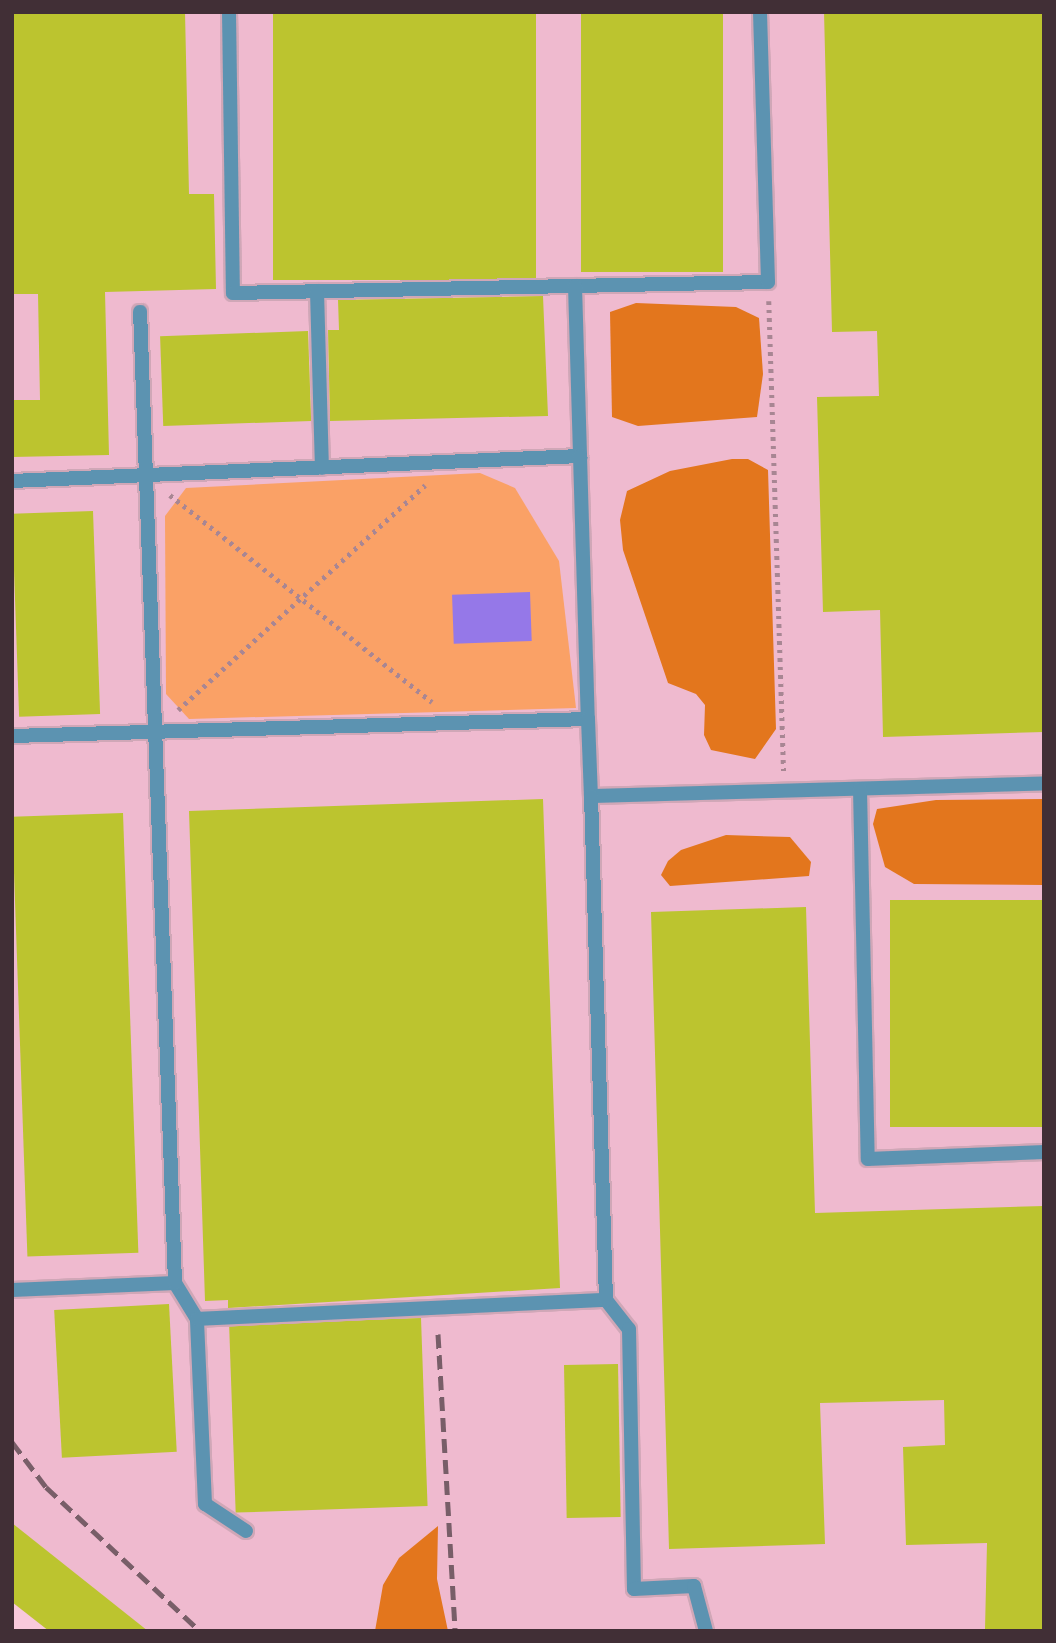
<!DOCTYPE html>
<style>
body{margin:0}
#map{position:relative;width:1056px;height:1643px;overflow:hidden;background:#f8c9db;font-family:Ubuntu,sans-serif}
div>[style]{position:absolute}
.built>*{inset:0;background:#efbacf}
.green>*{inset:0;background:#faa166}
.forest>*{inset:0;background:#e3761d}
.water>*{inset:0;background:#9578e8;transform-origin:0 0}
.building>*{inset:0;background:#bcc42f;transform-origin:0 0}
.path>*{height:4.5px;margin-top:-2.25px;transform-origin:0;background:repeating-linear-gradient(90deg,#a88693 0 3.5px,transparent 0 8.5px)}
.roads{filter:drop-shadow(2px 0 #d0a7b7) drop-shadow(-2px 0 #d0a7b7) drop-shadow(0 2px #d0a7b7) drop-shadow(0 -2px #d0a7b7)}
.service>*{height:14px;margin:-7px;padding:0 7px;transform-origin:7px;border-radius:7px;background:#5c93b1}
.rail>*{height:5px;margin-top:-2.5px;transform-origin:0;background:repeating-linear-gradient(90deg,#785e68 0 14px,transparent 0 21px)}
span{translate:-50% -50%;white-space:nowrap;text-align:center;line-height:1.15;-webkit-text-stroke:7px #ffd9e8;paint-order:stroke}
.frame{position:absolute;inset:0;border:14px solid #412f36;pointer-events:none}
</style>
<div id="map">
<div class="built">
<i style="clip-path:polygon(12px 12px,1044px 12px,1044px 1631px,49px 1631px,12px 1602px)"></i>
</div>
<div class="green">
<i style="clip-path:polygon(480px 473px,515px 488px,559px 561px,576px 708px,189px 719px,166px 694px,165px 516px,186px 488px)"></i>
</div>
<div class="forest">
<i style="clip-path:polygon(636px 303px,736px 307px,759px 318px,763px 374px,757px 417px,638px 426px,612px 417px,610px 312px)"></i>
<i style="clip-path:polygon(732px 459px,748px 459px,768px 470px,776px 729px,755px 759px,711px 750px,704px 735px,705px 705px,696px 694px,668px 683px,623px 550px,620px 520px,627px 491px,670px 471px)"></i>
<i style="clip-path:polygon(1044px 799px,1044px 885px,914px 884px,885px 867px,873px 824px,877px 809px,936px 800px)"></i>
<i style="clip-path:polygon(726px 835px,790px 837px,811px 862px,809px 876px,670px 886px,661px 875px,668px 861px,681px 850px)"></i>
<i style="clip-path:polygon(438px 1526px,437px 1579px,448px 1631px,375px 1631px,383px 1585px,399px 1558px)"></i>
</div>
<div class="water">
<i style="left:530px;top:592px;width:49px;height:78px;rotate:88deg"></i>
</div>
<div class="building">
<i style="clip-path:polygon(12px 12px,185px 12px,189px 194px,214px 194px,216px 289px,105px 292px,109px 455px,12px 457px,12px 400px,40px 400px,38px 294px,12px 294px)"></i>
<i style="left:273px;top:12px;width:263px;height:268px"></i>
<i style="left:581px;top:12px;width:142px;height:260px"></i>
<i style="clip-path:polygon(824px 12px,1044px 12px,1044px 732px,883px 737px,880px 610px,823px 612px,817px 397px,879px 396px,877px 331px,832px 332px)"></i>
<i style="clip-path:polygon(543px 296px,548px 416px,330px 421px,328px 330px,339px 330px,338px 300px)"></i>
<i style="left:308px;top:331px;width:90px;height:148px;rotate:88deg"></i>
<i style="left:93px;top:511px;width:203px;height:81px;rotate:88deg"></i>
<i style="clip-path:polygon(543px 799px,560px 1288px,228px 1308px,228px 1300px,205px 1301px,189px 811px)"></i>
<i style="left:123px;top:813px;width:440px;height:111px;rotate:88deg"></i>
<i style="left:1044px;top:900px;width:227px;height:154px;rotate:90deg"></i>
<i style="clip-path:polygon(806px 907px,815px 1213px,1044px 1206px,1044px 1631px,985px 1629px,987px 1543px,906px 1545px,903px 1447px,945px 1445px,944px 1400px,820px 1403px,825px 1544px,669px 1549px,651px 912px)"></i>
<i style="left:169px;top:1304px;width:148px;height:115px;rotate:87deg"></i>
<i style="left:421px;top:1318px;width:188px;height:192px;rotate:88deg"></i>
<i style="left:618px;top:1364px;width:153px;height:54px;rotate:89deg"></i>
<i style="clip-path:polygon(12px 1523px,148px 1631px,49px 1631px,12px 1602px)"></i>
</div>
<div class="path">
<i style="left:769px;top:301px;width:470px;rotate:88.2deg"></i>
<i style="left:170px;top:495px;width:334px;rotate:38.3deg"></i>
<i style="left:178px;top:710px;width:334px;rotate:-42.3deg"></i>
</div>
<div class="roads">
<div class="service">
<i style="left:229px;top:12px;width:281px;rotate:89.2deg"></i>
<i style="left:233px;top:293px;width:535px;rotate:-1.18deg"></i>
<i style="left:768px;top:282px;width:270px;rotate:-91.7deg"></i>
<i style="left:575px;top:286px;width:170px;rotate:88.3deg"></i>
<i style="left:317px;top:291px;width:177px;rotate:88.4deg"></i>
<i style="left:12px;top:481px;width:569px;rotate:-2.52deg"></i>
<i style="left:580px;top:456px;width:263px;rotate:88.3deg"></i>
<i style="left:12px;top:736px;width:576px;rotate:-1.69deg"></i>
<i style="left:588px;top:719px;width:77px;rotate:87.8deg"></i>
<i style="left:591px;top:796px;width:453px;rotate:-1.6deg"></i>
<i style="left:860px;top:789px;width:370px;rotate:88.8deg"></i>
<i style="left:868px;top:1159px;width:176px;rotate:-2.3deg"></i>
<i style="left:175px;top:1283px;width:42px;rotate:58.6deg"></i>
<i style="left:12px;top:1290px;width:163px;rotate:-2.5deg"></i>
<i style="left:175px;top:1283px;width:972px;rotate:-92.06deg"></i>
<i style="left:606px;top:1300px;width:37px;rotate:52deg"></i>
<i style="left:629px;top:1329px;width:260px;rotate:88.9deg"></i>
<i style="left:634px;top:1589px;width:60px;rotate:-2.9deg"></i>
<i style="left:694px;top:1586px;width:47px;rotate:75.1deg"></i>
<i style="left:246px;top:1531px;width:49px;rotate:-146.6deg"></i>
<i style="left:205px;top:1504px;width:185px;rotate:-92.5deg"></i>
<i style="left:197px;top:1319px;width:409px;rotate:-2.7deg"></i>
<i style="left:606px;top:1300px;width:504px;rotate:-91.7deg"></i>
</div>
</div>
<div class="rail">
<i style="left:438px;top:1334px;width:297px;rotate:86.7deg"></i>
<i style="left:12px;top:1442px;width:56px;rotate:52.9deg"></i>
<i style="left:46px;top:1487px;width:211px;rotate:43.1deg"></i>
</div>
<div class="frame"></div>
</div>
